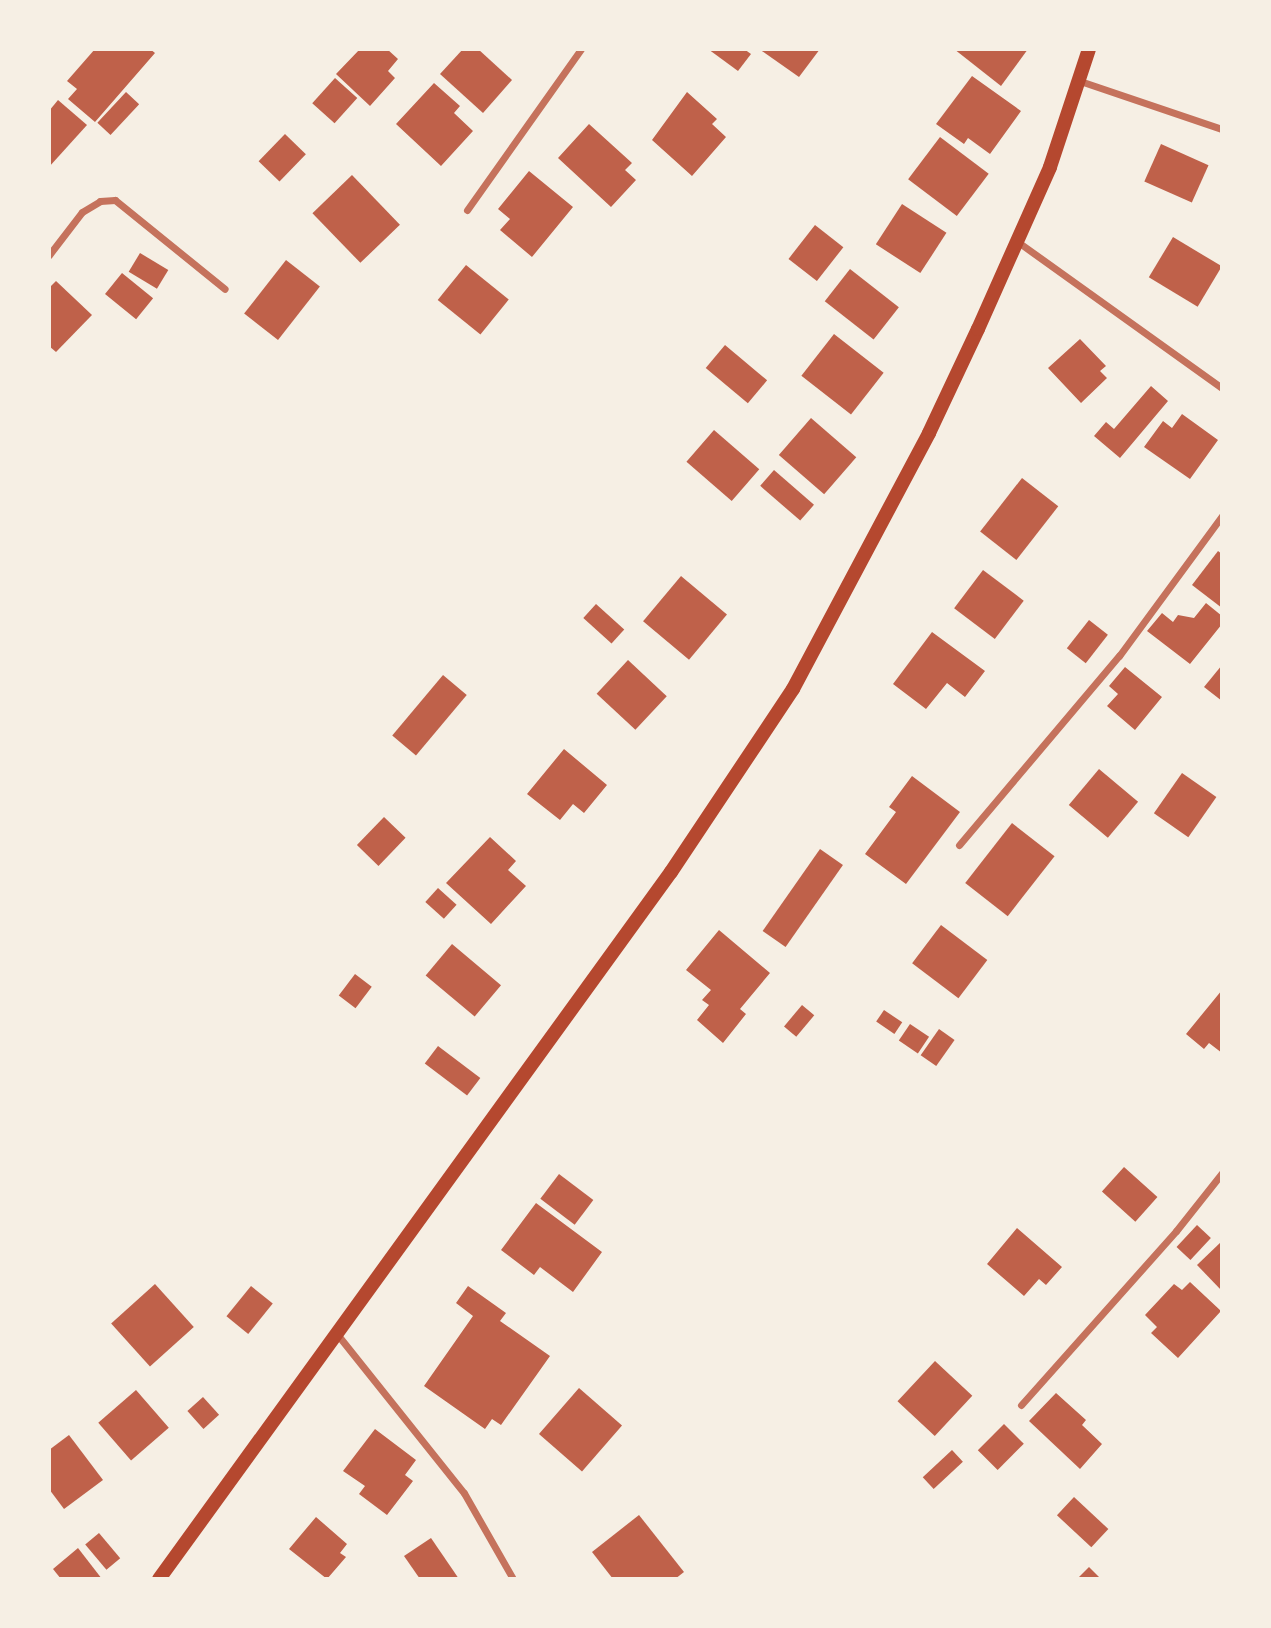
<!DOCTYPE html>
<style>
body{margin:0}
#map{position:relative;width:1271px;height:1628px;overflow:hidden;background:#f6efe4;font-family:Ubuntu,sans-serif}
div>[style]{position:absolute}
.building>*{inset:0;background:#bf614a;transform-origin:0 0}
.minor>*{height:7px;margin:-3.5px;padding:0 3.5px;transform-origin:3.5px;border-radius:3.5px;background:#c5725c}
.secondary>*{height:14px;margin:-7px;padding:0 7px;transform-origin:7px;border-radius:7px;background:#b5482f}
span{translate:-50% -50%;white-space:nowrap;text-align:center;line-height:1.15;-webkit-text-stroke:5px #f6efe4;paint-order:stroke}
.frame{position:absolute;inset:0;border:51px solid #f6efe4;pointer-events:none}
</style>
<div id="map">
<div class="building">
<i style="clip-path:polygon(95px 49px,150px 49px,155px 53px,95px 122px,68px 99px,77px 89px,67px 81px)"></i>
<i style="clip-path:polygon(360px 49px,387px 49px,398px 59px,388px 71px,395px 78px,370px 106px,336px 74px)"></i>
<i style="clip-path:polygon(463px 49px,478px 49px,512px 80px,483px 113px,440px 74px)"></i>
<i style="clip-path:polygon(708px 49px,744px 49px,751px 54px,738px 71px)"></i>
<i style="clip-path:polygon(759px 49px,820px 49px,799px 77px)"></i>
<i style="clip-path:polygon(954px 49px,1028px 49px,1001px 86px)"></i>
<i style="clip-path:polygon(972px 76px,1021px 111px,990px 154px,968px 138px,964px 144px,936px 124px)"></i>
<i style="left:335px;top:78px;width:30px;height:34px;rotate:42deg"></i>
<i style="clip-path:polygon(434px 83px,460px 106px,454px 113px,473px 131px,441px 166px,396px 124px)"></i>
<i style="left:126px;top:92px;width:18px;height:42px;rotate:43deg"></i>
<i style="clip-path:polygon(687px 92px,717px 119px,712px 124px,726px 137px,692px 176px,652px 140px)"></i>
<i style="clip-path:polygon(58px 100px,87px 125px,49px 167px,49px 111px)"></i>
<i style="clip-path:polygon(589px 124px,632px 163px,625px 170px,636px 180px,611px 207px,558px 158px)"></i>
<i style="left:285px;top:134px;width:29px;height:38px;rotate:44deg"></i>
<i style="left:940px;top:137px;width:61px;height:53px;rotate:37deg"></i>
<i style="left:1161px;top:144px;width:52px;height:41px;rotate:24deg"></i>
<i style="clip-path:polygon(529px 171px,573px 207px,532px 257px,500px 230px,510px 219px,498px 209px)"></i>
<i style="left:352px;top:175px;width:69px;height:55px;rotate:46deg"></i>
<i style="left:902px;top:204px;width:53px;height:48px;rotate:33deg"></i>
<i style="left:815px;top:225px;width:36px;height:43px;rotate:38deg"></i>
<i style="left:1173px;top:237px;width:57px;height:47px;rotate:31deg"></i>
<i style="left:140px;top:253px;width:33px;height:22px;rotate:31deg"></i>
<i style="left:286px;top:260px;width:43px;height:68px;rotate:38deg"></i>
<i style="left:466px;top:265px;width:55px;height:45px;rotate:39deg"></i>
<i style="left:850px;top:269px;width:62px;height:41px;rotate:38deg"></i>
<i style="left:122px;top:273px;width:40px;height:27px;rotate:39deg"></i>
<i style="clip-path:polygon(56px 281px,92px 315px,56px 352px,49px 346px,49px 288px)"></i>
<i style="left:834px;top:334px;width:63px;height:53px;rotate:38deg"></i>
<i style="clip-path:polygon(1080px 339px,1106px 366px,1100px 371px,1107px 378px,1081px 403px,1048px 368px)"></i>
<i style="left:725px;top:345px;width:55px;height:30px;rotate:40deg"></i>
<i style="clip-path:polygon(1151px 386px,1168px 401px,1120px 458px,1094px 436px,1106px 422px,1114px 429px)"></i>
<i style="clip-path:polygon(1182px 414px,1218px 440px,1190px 479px,1144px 447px,1163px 421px,1172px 428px)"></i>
<i style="left:811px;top:418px;width:60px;height:49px;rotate:41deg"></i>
<i style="left:714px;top:430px;width:60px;height:42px;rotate:41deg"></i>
<i style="left:774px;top:470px;width:53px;height:21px;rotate:41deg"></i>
<i style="left:1022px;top:478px;width:46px;height:68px;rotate:38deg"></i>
<i style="clip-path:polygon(1218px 551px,1222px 554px,1222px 608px,1192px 585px)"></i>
<i style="left:983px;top:570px;width:51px;height:48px;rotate:37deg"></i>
<i style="left:681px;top:576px;width:60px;height:59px;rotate:40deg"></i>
<i style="clip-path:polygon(1206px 603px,1222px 616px,1222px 624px,1190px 664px,1147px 631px,1162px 613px,1173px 622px,1178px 615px,1194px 618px)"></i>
<i style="left:596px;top:604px;width:38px;height:19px;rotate:42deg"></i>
<i style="left:1089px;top:620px;width:24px;height:36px;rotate:38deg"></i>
<i style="clip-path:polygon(932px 632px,985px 671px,965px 697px,947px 683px,926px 709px,893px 684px)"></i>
<i style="left:628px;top:660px;width:53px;height:46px;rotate:43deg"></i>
<i style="clip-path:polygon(1222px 665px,1222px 701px,1204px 687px)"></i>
<i style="clip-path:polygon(1125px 667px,1162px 697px,1135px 730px,1107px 706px,1118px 694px,1109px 686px)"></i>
<i style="left:443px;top:675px;width:31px;height:79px;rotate:40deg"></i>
<i style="clip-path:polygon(564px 749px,607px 785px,584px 813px,573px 804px,560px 820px,527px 794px)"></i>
<i style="left:1099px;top:769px;width:51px;height:47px;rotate:40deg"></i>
<i style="left:1182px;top:773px;width:42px;height:49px;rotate:35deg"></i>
<i style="clip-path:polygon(912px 776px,960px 812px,906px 884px,865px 854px,896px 812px,889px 807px)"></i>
<i style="left:384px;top:817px;width:30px;height:39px;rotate:44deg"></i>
<i style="left:1012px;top:823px;width:54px;height:76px;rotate:38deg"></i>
<i style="clip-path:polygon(490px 837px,516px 861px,508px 870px,526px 886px,491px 924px,446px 883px)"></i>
<i style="left:820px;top:849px;width:28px;height:100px;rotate:35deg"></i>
<i style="left:438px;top:888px;width:25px;height:19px;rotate:42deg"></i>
<i style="left:941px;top:925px;width:58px;height:48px;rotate:37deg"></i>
<i style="clip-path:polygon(719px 930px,770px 973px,740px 1009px,746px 1014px,723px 1043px,697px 1020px,709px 1005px,702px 1000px,711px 990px,686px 970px)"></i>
<i style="left:452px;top:944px;width:64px;height:41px;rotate:40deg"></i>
<i style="left:355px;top:974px;width:21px;height:27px;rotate:37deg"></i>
<i style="clip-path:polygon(1222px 990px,1222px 1053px,1209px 1043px,1204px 1049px,1186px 1034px)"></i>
<i style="left:802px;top:1005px;width:16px;height:28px;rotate:40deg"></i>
<i style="left:884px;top:1010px;width:22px;height:14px;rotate:34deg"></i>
<i style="left:910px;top:1024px;width:23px;height:20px;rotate:34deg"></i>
<i style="left:939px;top:1029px;width:19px;height:32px;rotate:35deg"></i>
<i style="left:438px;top:1046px;width:53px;height:22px;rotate:37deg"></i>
<i style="left:1124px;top:1167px;width:45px;height:33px;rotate:42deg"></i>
<i style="left:559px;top:1174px;width:43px;height:31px;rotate:37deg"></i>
<i style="clip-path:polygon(536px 1203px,602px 1252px,573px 1292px,540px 1267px,534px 1275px,501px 1250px)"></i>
<i style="left:1197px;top:1225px;width:19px;height:30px;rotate:43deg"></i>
<i style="clip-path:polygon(1017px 1228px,1062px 1267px,1046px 1285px,1039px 1279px,1024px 1296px,987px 1264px)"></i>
<i style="clip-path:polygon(1222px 1241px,1222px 1291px,1197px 1265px)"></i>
<i style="clip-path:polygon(1190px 1282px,1221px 1311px,1178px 1358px,1151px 1333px,1157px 1327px,1145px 1315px,1174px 1284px,1182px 1290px)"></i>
<i style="left:155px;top:1284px;width:58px;height:59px;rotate:48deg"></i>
<i style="left:251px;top:1286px;width:28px;height:39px;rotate:39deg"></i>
<i style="clip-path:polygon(468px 1286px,506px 1313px,500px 1321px,550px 1356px,501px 1425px,492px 1419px,485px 1429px,424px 1386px,473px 1316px,456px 1303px)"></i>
<i style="left:935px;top:1361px;width:51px;height:55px;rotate:43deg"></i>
<i style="left:579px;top:1388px;width:57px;height:61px;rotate:41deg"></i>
<i style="left:136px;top:1390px;width:50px;height:50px;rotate:49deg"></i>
<i style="clip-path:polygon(1056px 1393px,1086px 1420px,1082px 1425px,1102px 1444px,1080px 1469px,1029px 1421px)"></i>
<i style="left:203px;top:1397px;width:24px;height:21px;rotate:48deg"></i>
<i style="left:1004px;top:1424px;width:28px;height:37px;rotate:45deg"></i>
<i style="clip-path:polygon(375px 1429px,416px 1460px,405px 1475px,413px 1481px,387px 1515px,359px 1494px,365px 1486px,343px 1471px)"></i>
<i style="clip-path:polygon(69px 1435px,103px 1480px,64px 1509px,49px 1489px,49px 1450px)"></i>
<i style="left:952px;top:1450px;width:16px;height:40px;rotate:47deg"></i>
<i style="left:1074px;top:1497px;width:47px;height:25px;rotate:43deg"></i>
<i style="clip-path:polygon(639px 1515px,684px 1572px,675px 1579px,613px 1579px,592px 1552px)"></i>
<i style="clip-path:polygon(316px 1517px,347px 1544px,340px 1553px,346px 1557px,327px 1579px,289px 1549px)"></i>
<i style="left:99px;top:1533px;width:33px;height:18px;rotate:50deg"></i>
<i style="clip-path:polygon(431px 1538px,459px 1579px,420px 1579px,404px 1556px)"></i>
<i style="clip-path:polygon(78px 1548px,102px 1579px,61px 1579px,53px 1569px)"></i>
<i style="clip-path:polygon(1089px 1567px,1101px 1579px,1077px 1579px)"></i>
</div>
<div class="minor">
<i style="left:1080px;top:81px;width:150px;rotate:18.7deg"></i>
<i style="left:467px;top:210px;width:197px;rotate:-54.7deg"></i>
<i style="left:1018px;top:242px;width:251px;rotate:35.6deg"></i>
<i style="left:49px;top:255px;width:54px;rotate:-52.5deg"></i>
<i style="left:82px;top:212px;width:21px;rotate:-31deg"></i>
<i style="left:100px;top:201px;width:15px;rotate:-4deg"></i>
<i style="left:115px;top:200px;width:141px;rotate:39deg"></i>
<i style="left:959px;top:845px;width:248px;rotate:-49.8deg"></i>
<i style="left:1119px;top:656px;width:174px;rotate:-53.7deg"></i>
<i style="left:337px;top:1334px;width:203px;rotate:51.4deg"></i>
<i style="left:464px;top:1493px;width:99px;rotate:60.3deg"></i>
<i style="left:1021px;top:1405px;width:233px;rotate:-48.3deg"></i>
<i style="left:1176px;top:1231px;width:74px;rotate:-51.6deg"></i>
</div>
<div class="secondary">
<i style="left:159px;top:1579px;width:873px;rotate:-54.09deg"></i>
<i style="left:671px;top:872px;width:220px;rotate:-56.3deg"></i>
<i style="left:793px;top:689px;width:290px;rotate:-62deg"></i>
<i style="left:929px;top:433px;width:115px;rotate:-64.8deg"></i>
<i style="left:978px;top:329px;width:177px;rotate:-66deg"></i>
<i style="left:1050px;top:167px;width:124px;rotate:-71.7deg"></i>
</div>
<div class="frame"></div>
</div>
